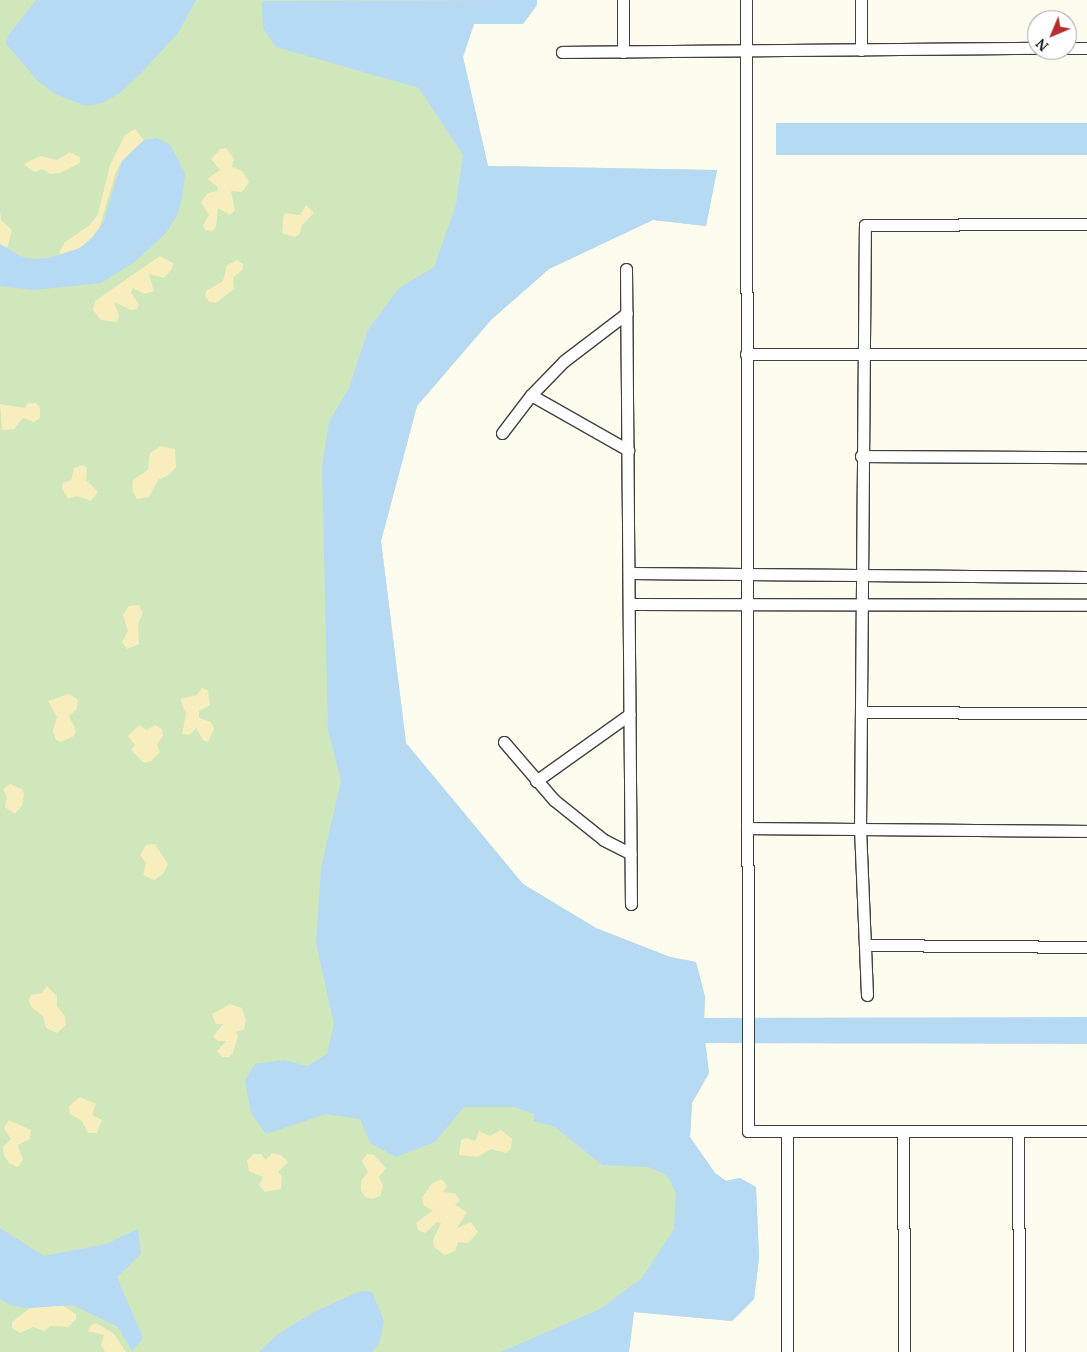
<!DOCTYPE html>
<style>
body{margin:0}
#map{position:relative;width:1087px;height:1352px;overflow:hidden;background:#fefcef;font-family:"PT Serif",serif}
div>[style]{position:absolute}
.green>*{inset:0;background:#cfe7ba}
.sand>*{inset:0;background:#f7edbd}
.water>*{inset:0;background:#b6daf3;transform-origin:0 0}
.roads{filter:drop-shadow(1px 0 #404040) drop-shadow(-1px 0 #404040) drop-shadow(0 1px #404040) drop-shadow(0 -1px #404040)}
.minor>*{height:11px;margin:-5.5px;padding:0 5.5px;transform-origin:5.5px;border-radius:5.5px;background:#fff}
span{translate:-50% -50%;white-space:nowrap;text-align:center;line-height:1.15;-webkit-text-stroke:5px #fff;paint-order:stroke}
.north{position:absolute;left:1027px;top:10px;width:50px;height:50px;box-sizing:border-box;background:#fff;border:1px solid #9e9e9e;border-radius:50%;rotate:225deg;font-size:14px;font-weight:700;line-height:20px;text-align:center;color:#0d0d0d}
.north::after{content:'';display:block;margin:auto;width:18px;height:22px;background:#b72c2d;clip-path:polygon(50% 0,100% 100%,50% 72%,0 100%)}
</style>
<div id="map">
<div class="green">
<i style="clip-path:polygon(0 0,537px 0,537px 5px,523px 24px,474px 24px,463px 57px,488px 166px,717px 170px,706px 226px,653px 220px,549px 269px,491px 320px,417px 406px,381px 541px,406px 743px,523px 884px,596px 928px,670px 957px,696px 962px,705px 997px,704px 1029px,709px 1073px,692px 1103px,690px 1137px,715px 1173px,726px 1181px,740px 1178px,756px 1187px,759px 1258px,754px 1299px,732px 1321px,634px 1312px,629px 1352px,0 1352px)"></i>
</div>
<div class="sand">
<i style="clip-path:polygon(135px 129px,144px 140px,122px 161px,116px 172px,98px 232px,80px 248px,62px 255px,59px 252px,65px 242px,90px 225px,98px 214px,110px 165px,125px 135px)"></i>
<i style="clip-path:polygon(226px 148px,234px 159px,232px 167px,242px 171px,249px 182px,242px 192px,231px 191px,235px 210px,230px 215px,218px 208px,216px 227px,213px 231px,205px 230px,203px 225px,209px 215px,201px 202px,208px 193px,217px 191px,218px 187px,207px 179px,220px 170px,211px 159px,220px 149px)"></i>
<i style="clip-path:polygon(70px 152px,80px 157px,80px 163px,60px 173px,50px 174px,42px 169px,34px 172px,24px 164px,40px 156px,57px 160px)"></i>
<i style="clip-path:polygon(306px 205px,314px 213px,302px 225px,299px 235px,294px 237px,282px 233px,284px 213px,300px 215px)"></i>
<i style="clip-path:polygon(0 210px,1px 220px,12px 230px,7px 249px,0 244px)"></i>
<i style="clip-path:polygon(160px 256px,173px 263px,172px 269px,164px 278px,149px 274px,154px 291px,144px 294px,133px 288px,131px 293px,139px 304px,137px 309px,131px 310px,114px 302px,119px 316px,117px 322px,101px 320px,93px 310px,95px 301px)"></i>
<i style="clip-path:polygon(237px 260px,243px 264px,243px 269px,233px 278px,234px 289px,216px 303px,209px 302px,205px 295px,207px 290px,223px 281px,227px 265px)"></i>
<i style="clip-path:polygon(28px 403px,36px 403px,40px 408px,40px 418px,34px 422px,23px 418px,14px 429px,2px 430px,0 404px,25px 408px)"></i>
<i style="clip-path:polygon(161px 446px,175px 449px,176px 467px,169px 475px,158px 480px,149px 497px,137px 499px,132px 490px,133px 480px,148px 470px,150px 453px)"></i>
<i style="clip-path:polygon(83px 465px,87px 468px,86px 480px,98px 492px,91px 501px,77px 496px,68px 499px,62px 488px,63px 483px,71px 480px,74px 468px)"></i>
<i style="clip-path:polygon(139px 605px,143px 613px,138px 623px,139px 644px,127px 649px,122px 642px,128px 631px,123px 615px,129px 606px)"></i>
<i style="clip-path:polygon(202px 688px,208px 690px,210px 705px,199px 711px,199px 718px,211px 722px,214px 729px,208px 742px,203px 740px,196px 728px,190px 735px,182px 734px,186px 714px,180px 699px,197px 695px)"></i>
<i style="clip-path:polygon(69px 694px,78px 700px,76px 710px,69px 716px,76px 730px,74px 736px,61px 742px,56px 740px,53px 731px,57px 717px,48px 701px)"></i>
<i style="clip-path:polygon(139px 725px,147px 730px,155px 725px,162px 729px,163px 736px,157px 744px,160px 752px,151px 761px,144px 763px,131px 750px,135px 745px,128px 736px)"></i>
<i style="clip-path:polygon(10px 784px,22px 789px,24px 794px,22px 806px,15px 814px,5px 807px,7px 797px,3px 789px)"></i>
<i style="clip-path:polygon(155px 844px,168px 864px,163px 874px,154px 880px,143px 875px,146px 863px,140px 855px,146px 845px)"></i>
<i style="clip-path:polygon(47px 986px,57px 996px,57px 1006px,65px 1016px,66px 1025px,57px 1033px,46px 1028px,43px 1016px,31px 1007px,29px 1001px,31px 995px,42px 993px)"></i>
<i style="clip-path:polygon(230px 1004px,242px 1008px,246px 1020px,244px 1029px,236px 1032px,238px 1036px,233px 1053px,229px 1057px,222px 1057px,217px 1051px,226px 1041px,218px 1041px,213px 1037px,223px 1024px,216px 1024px,212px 1014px)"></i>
<i style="clip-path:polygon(80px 1097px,96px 1104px,92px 1115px,102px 1120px,97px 1133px,88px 1133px,82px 1121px,70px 1114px,69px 1106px)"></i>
<i style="clip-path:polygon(9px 1120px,31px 1130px,30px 1139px,18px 1145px,23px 1160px,18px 1167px,9px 1163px,4px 1155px,3px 1147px,11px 1139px,4px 1128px)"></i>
<i style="clip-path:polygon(501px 1130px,512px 1139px,511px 1149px,506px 1153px,491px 1149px,478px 1157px,459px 1155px,461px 1140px,467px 1138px,475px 1141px,479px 1131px,490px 1136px)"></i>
<i style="clip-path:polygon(272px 1153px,281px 1155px,288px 1162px,278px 1172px,282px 1176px,281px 1189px,265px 1192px,259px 1185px,263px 1177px,249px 1171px,247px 1160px,254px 1154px,261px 1154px,266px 1160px)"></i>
<i style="clip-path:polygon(367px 1154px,374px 1155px,386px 1168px,379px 1177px,383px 1186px,380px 1196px,373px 1199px,365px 1197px,361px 1190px,361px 1181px,368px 1172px,362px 1161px)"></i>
<i style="clip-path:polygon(442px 1179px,447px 1186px,443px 1192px,455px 1193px,460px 1200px,455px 1205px,467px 1212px,457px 1228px,471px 1222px,478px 1232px,468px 1243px,458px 1242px,455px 1251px,445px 1255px,434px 1247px,433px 1240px,441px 1223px,437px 1222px,425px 1233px,418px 1230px,416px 1223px,433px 1210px,424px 1206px,422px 1198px,432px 1183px)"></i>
<i style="clip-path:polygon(62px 1305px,76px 1314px,76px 1319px,68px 1327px,50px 1326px,44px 1331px,33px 1327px,20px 1333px,12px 1328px,12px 1322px,30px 1308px)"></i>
<i style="clip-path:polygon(96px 1323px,114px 1334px,126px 1352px,105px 1352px,101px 1345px,104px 1335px,88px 1331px,91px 1325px)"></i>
</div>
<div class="water">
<i style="clip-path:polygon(36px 0,196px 0,178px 33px,143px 71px,120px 93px,102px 103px,86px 106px,55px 94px,38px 81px,6px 44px,8px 36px)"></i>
<i style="clip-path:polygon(537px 0,537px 5px,523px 24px,474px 24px,463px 57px,488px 166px,717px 170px,706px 226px,653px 220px,549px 269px,491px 320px,417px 406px,381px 541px,406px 743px,523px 884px,596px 928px,670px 957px,696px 962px,705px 997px,704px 1018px,1087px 1017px,1087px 1044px,705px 1043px,709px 1073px,692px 1103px,690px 1137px,715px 1173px,726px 1181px,740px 1178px,756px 1187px,759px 1258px,754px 1299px,732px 1321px,634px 1312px,629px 1352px,501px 1352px,600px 1309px,642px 1278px,674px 1229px,676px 1193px,667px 1175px,648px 1167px,602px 1165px,555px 1127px,534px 1121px,534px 1114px,514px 1107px,464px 1107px,435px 1142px,396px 1157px,370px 1143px,360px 1119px,326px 1114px,266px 1134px,251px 1113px,245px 1080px,255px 1064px,284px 1060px,307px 1066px,327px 1054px,334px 1024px,316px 943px,321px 868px,341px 781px,328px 730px,322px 466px,329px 422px,349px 388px,368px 330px,399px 288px,434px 267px,456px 205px,463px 155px,419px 88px,276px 47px,263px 28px,262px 1px)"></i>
<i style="left:776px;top:123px;width:311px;height:32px"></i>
<i style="clip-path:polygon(157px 138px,169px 144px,177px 157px,185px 174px,182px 198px,178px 214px,166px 233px,136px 261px,101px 283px,34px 290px,0 286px,0 244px,20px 256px,34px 259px,49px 258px,80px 248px,91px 239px,103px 223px,122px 161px,144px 140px)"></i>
<i style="clip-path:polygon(0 1228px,44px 1256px,106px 1244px,138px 1229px,141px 1254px,117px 1277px,143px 1338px,132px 1351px,118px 1327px,73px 1305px,30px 1308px,13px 1306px,0 1299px)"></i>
<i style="clip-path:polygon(360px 1291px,372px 1292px,384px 1321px,379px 1344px,372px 1352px,259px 1352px,278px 1334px,314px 1312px)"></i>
</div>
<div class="roads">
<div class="minor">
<i style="left:746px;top:0;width:1131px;rotate:89.9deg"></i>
<i style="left:748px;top:1131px;width:339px"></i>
<i style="left:1067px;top:48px;width:20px"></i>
<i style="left:861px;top:50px;width:50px;rotate:-90deg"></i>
<i style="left:562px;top:52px;width:475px;rotate:-0.5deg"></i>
<i style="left:623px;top:52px;width:52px;rotate:-90deg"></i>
<i style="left:626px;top:269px;width:635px;rotate:89.55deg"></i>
<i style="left:746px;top:354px;width:341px"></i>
<i style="left:531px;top:395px;width:112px;rotate:29.6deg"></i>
<i style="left:502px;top:433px;width:48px;rotate:-52.7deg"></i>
<i style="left:531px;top:395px;width:47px;rotate:-45.9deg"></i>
<i style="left:564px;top:361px;width:79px;rotate:-37.3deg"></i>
<i style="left:861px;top:456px;width:226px;rotate:0.3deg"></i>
<i style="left:629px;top:573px;width:458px;rotate:0.5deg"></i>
<i style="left:629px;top:604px;width:458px;rotate:0.1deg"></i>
<i style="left:862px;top:712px;width:225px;rotate:0.3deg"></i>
<i style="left:504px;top:742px;width:77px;rotate:49.2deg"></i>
<i style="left:554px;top:800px;width:64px;rotate:38.7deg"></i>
<i style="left:604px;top:840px;width:30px;rotate:27deg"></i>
<i style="left:536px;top:781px;width:115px;rotate:-35.5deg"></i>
<i style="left:747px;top:828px;width:340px;rotate:0.5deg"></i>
<i style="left:865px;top:945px;width:222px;rotate:0.5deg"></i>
<i style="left:867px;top:995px;width:166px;rotate:-92.4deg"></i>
<i style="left:860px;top:829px;width:604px;rotate:-89.53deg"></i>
<i style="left:865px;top:225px;width:222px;rotate:-0.3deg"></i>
<i style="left:787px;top:1131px;width:221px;rotate:90deg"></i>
<i style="left:903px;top:1131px;width:221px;rotate:89.7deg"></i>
<i style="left:1018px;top:1131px;width:221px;rotate:89.7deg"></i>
</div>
</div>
<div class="north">N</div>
</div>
